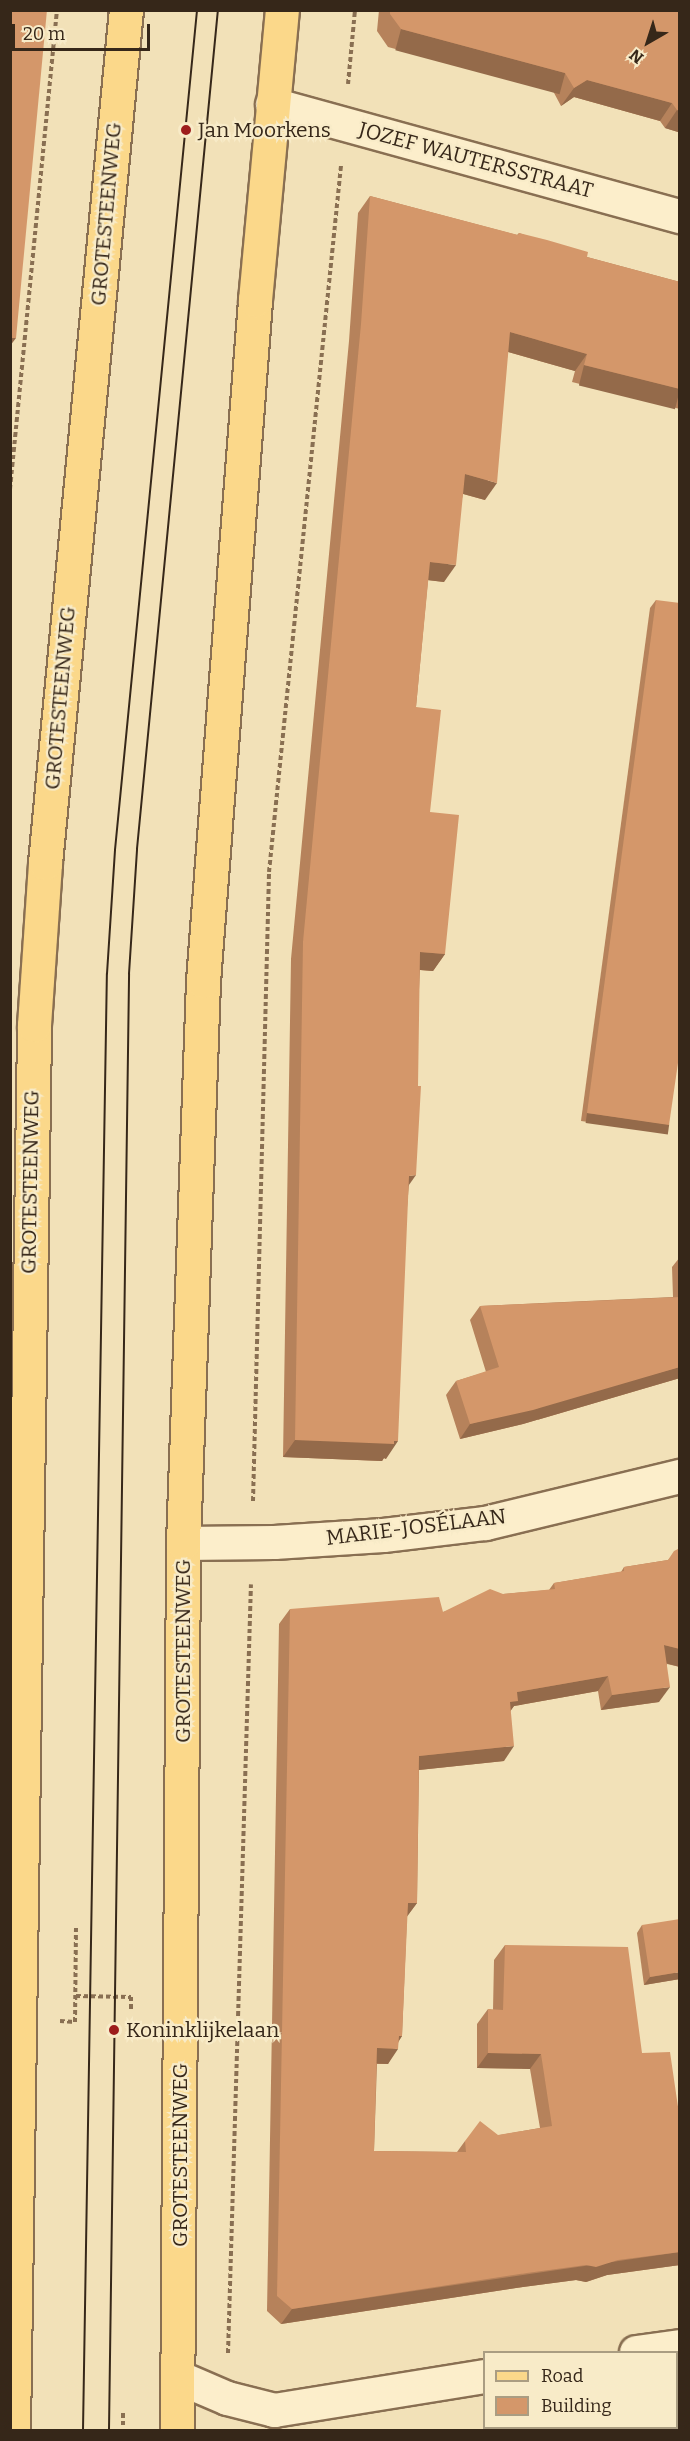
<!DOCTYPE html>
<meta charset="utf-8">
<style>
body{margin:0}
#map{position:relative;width:690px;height:2441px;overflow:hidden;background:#f2e1b8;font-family:Bitter,serif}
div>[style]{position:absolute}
.path>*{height:4px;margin-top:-2px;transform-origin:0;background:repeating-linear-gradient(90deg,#896f52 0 4.5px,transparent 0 7.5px)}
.roads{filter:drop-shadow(2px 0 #896f52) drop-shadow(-2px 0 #896f52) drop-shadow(0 2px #896f52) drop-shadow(0 -2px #896f52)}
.minor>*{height:33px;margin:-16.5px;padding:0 16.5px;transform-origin:16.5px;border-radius:16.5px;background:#fceecb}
.major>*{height:33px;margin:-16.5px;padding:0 16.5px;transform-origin:16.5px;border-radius:16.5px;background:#fbd88a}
.tram>*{height:1.5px;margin:-0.75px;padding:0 0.75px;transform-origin:0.75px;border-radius:0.75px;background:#362719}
.wall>*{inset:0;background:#b6825b}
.shaded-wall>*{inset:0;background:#946a4a;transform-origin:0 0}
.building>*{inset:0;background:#d4976a}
.dots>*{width:16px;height:16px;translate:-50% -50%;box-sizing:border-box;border:3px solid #f8ebc8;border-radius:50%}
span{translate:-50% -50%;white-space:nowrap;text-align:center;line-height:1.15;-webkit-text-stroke:4.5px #f8ebc8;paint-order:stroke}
.poi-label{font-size:21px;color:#362719}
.left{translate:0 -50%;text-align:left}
.street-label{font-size:21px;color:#362719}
.frame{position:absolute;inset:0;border:12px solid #362719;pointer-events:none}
.legend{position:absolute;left:483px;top:2351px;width:195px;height:78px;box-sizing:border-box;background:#f8ebc8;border:2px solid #aa9d82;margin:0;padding:8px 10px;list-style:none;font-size:18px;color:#362719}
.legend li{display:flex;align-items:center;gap:12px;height:30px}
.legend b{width:30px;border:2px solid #aa9d82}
.north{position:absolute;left:618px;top:12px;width:60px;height:60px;-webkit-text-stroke:4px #f8ebc8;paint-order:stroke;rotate:219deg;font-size:16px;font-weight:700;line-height:24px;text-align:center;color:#362719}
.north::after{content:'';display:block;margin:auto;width:21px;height:27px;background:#362719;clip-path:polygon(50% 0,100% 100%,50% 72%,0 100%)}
.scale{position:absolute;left:12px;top:24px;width:138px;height:27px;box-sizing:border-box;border:3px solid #362719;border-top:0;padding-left:8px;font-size:18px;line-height:21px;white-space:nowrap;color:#362719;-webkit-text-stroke:4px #f8ebc8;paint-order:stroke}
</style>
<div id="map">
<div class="path">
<i style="left:348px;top:84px;width:74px;rotate:-84.6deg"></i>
<i style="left:10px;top:489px;width:481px;rotate:-84.4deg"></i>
<i style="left:253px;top:1501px;width:629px;rotate:-88.54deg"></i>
<i style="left:269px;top:872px;width:710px;rotate:-84.18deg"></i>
<i style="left:76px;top:1996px;width:55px;rotate:1deg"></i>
<i style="left:131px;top:1997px;width:12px;rotate:90deg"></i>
<i style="left:60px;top:2021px;width:15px;rotate:4deg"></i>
<i style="left:75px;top:2022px;width:94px;rotate:-89.4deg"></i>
<i style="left:228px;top:2353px;width:769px;rotate:-88.29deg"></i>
<i style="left:676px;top:2422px;width:4px;rotate:-14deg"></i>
<i style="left:123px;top:2425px;width:15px;rotate:-90deg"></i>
<i style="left:616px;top:2430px;width:21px;rotate:-5deg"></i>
</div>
<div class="roads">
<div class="minor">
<i style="left:272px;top:104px;width:423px;rotate:15.4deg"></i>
<i style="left:183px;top:1543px;width:91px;rotate:-0.6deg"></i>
<i style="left:274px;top:1542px;width:109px;rotate:-3.7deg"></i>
<i style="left:383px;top:1535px;width:103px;rotate:-6.7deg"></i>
<i style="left:485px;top:1523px;width:201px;rotate:-13.6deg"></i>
<i style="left:636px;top:2352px;width:44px;rotate:-7.8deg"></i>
<i style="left:178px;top:2377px;width:53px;rotate:23.2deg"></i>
<i style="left:227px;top:2398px;width:49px;rotate:14.3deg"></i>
<i style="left:274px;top:2410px;width:213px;rotate:-9.2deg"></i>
<i style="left:514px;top:2428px;width:2px;rotate:63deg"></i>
</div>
<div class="major">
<i style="left:13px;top:2430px;width:1405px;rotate:-89.14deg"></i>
<i style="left:34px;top:1025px;width:162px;rotate:-86.1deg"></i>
<i style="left:45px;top:863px;width:857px;rotate:-84.58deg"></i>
<i style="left:177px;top:2430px;width:887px;rotate:-89.61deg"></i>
<i style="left:183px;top:1543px;width:562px;rotate:-87.96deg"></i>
<i style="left:203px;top:981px;width:683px;rotate:-85.63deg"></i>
<i style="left:255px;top:300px;width:291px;rotate:-84.7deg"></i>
</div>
</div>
<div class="tram">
<i style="left:83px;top:2430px;width:1456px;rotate:-89.06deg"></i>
<i style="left:107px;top:974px;width:124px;rotate:-86.3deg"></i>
<i style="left:115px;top:850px;width:844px;rotate:-84.42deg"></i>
<i style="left:109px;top:2430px;width:1456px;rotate:-89.21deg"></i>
<i style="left:129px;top:974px;width:125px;rotate:-86.3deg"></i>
<i style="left:137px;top:849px;width:843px;rotate:-84.49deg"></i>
</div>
<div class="wall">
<i style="clip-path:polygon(379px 10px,680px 10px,680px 131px,678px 132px,665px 128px,660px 121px,574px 97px,561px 106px,553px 91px,388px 47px,377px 31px)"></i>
<i style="clip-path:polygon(370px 196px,517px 235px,519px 233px,587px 257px,680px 282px,680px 409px,572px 382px,575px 371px,508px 352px,485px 500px,463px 494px,444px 582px,428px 580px,416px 707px,430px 812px,445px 954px,433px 971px,420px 970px,409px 1184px,386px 1459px,384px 1458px,382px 1461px,283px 1457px,291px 959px,349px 341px,358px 213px)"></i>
<i style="clip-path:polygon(656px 600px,669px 1125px,664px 1133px,581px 1121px,650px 608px)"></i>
<i style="clip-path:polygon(680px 1257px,680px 1378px,523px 1424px,460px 1439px,446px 1395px,456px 1381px,486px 1372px,470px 1320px,480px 1306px,673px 1297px,672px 1267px)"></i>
<i style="clip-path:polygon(680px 1548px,680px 1667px,667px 1664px,659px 1702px,601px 1710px,598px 1691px,514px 1706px,510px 1711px,504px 1761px,419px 1770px,417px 1903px,407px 1916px,402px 2036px,399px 2041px,388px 2064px,377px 2064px,374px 2151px,457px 2152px,465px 2141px,540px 2128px,530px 2069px,477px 2068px,477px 2024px,488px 2009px,493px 2010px,494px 1960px,505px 1945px,642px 2053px,678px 2107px,680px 2106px,680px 2265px,607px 2275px,586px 2282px,576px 2280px,516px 2288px,281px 2324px,267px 2311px,279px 1624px,290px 1609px,443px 1612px,503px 1594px,549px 1590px,554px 1583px,621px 1572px,624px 1567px,668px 1560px)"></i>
<i style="clip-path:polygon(642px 1925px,680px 1979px,644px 1985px,637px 1933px)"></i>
</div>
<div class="shaded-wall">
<i style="left:401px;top:29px;width:170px;height:22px;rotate:15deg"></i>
<i style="clip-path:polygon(587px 80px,672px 103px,660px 121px,574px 97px,561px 106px,574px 88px)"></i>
<i style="clip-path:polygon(677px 110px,680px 111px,680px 131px,678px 132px,665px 128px)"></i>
<i style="clip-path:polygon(510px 332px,587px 354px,575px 371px,498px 349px)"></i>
<i style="clip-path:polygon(10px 338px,16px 338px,10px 346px)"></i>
<i style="left:584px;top:365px;width:99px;height:21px;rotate:14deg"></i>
<i style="clip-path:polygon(465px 474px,497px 483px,485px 500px,453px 491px)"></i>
<i style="clip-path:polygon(430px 562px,456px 565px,444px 582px,418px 579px)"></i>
<i style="clip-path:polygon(420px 952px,445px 954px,433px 971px,408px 969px)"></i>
<i style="left:587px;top:1113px;width:83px;height:10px;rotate:8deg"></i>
<i style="clip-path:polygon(416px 1175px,404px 1192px,409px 1176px)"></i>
<i style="clip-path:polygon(680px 1367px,680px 1378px,523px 1424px,460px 1439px,470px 1424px)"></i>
<i style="clip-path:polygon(295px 1440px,394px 1441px,398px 1441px,386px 1459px,384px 1458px,382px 1461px,283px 1457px)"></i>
<i style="clip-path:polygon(664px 1645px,680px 1649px,680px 1667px,654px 1660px)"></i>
<i style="clip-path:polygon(608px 1676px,598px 1691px,514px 1706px,507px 1716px,499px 1717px,517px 1692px)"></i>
<i style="clip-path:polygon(670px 1687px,659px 1702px,601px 1710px,612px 1695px)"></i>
<i style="clip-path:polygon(514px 1746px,504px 1761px,409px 1771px,419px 1756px)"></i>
<i style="clip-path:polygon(408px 1903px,417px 1903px,406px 1918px)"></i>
<i style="clip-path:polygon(680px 1972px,680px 1979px,644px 1985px,650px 1977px)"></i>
<i style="clip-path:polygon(399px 2036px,402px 2036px,393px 2049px,398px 2049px,388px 2064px,367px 2063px,377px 2048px)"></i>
<i style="clip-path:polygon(488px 2053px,541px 2054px,530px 2069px,477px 2068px)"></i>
<i style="clip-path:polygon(680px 2252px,680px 2265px,607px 2275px,586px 2282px,576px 2280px,516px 2288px,281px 2324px,292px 2309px)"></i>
</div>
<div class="building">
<i style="clip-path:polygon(10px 10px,47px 10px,16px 338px,10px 338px)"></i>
<i style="clip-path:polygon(390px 10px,680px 10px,680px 111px,677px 110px,672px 103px,587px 80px,574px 88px,565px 73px,401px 29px,390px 14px)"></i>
<i style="clip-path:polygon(370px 196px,518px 235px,519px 233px,547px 240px,588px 252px,587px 257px,680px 282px,680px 389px,584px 365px,587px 354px,510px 332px,497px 483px,465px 474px,456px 565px,430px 562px,416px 707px,441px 710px,430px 812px,459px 815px,445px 954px,420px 952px,418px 1086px,421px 1086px,416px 1175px,409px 1176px,398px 1441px,394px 1441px,394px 1444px,295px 1440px,303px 942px,361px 324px)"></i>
<i style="clip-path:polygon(656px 600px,680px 603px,680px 1049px,669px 1125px,587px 1113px)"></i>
<i style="clip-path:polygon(680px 1297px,680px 1367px,533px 1410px,470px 1424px,456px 1381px,499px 1367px,480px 1306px)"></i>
<i style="clip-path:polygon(680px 1548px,680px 1649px,664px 1645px,670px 1687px,612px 1695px,608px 1676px,517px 1692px,518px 1701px,510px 1702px,514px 1746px,419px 1756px,417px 1903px,408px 1903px,402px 2036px,399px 2036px,398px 2049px,377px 2048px,374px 2151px,466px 2152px,465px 2141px,480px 2121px,498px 2135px,552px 2126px,541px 2054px,488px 2053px,488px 2009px,503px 2010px,505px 1945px,628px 1947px,642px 2053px,670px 2052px,678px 2107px,680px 2106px,680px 2252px,618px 2260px,596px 2267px,586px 2265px,527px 2273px,292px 2309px,277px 2296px,290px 1609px,439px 1597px,443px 1612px,490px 1589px,503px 1594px,555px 1589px,554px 1583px,624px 1571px,624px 1567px,668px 1560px,674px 1551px)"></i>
<i style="clip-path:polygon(680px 1919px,680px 1972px,650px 1977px,642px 1925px)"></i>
</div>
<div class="dots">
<i style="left:186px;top:130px;background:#9d1d1c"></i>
<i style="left:114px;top:2030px;background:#9d1d1c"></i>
</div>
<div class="poi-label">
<span class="left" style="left:198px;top:130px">Jan Moorkens</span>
<span class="left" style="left:126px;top:2030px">Koninklijkelaan</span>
</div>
<div class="street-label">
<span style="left:476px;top:160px;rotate:15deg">JOZEF WAUTERSSTRAAT</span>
<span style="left:106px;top:214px;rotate:-85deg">GROTESTEENWEG</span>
<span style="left:60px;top:698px;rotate:-85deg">GROTESTEENWEG</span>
<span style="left:30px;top:1182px;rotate:-89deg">GROTESTEENWEG</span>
<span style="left:416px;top:1527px;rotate:-7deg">MARIE-JOSÉLAAN</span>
<span style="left:183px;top:1651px;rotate:-90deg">GROTESTEENWEG</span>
<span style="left:180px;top:2155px;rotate:-90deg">GROTESTEENWEG</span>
</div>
<div class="frame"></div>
<ul class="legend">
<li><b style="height:8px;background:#fbd88a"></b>Road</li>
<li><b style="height:16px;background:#d4976a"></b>Building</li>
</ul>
<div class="north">N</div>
<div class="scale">20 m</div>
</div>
